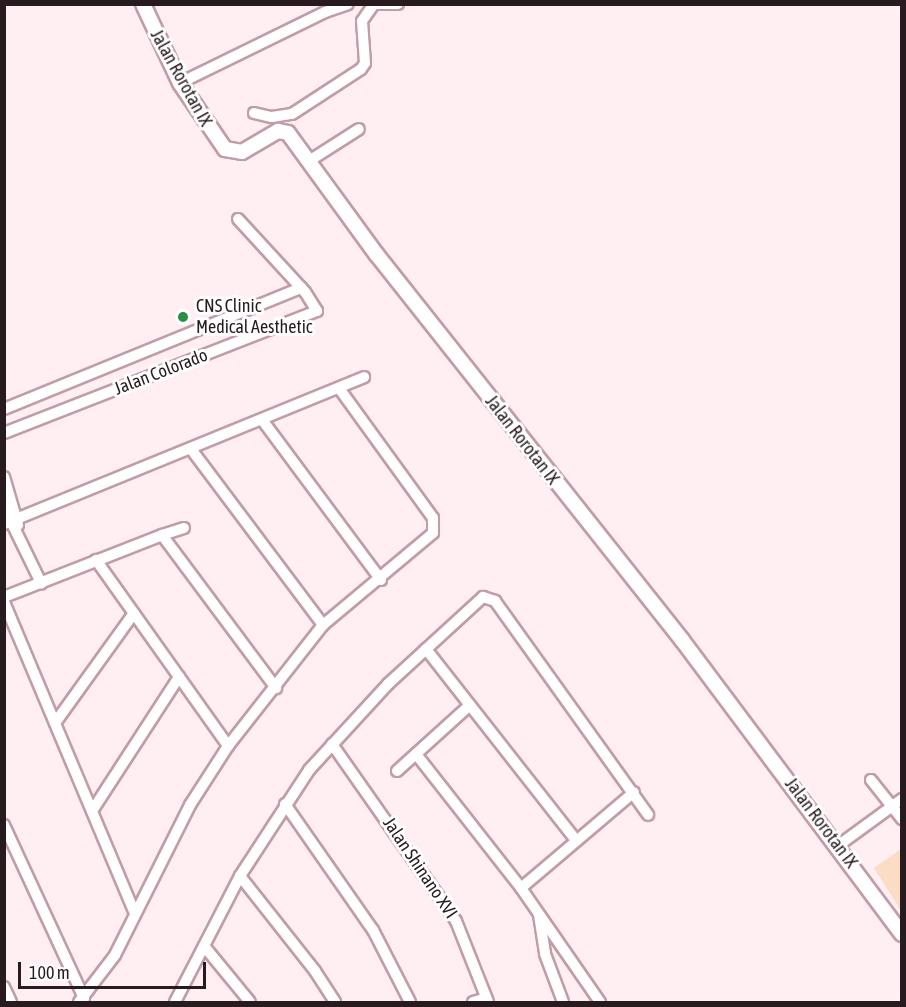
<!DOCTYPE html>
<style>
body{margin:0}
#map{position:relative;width:906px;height:1007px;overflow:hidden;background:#ffeff3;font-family:"Asap Condensed",sans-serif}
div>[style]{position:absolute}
.green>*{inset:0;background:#fbddc6}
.roads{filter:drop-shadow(2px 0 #c19da6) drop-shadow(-2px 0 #c19da6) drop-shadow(0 2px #c19da6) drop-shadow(0 -2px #c19da6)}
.minor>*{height:10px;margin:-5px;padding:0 5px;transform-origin:5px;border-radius:5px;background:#fff}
.tertiary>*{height:14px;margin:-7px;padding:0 7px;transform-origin:7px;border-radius:7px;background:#fff}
.dots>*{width:16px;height:16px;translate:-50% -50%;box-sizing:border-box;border:3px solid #fff;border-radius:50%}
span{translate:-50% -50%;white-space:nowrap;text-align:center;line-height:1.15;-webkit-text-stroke:6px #fff;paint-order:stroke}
.street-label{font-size:18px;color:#281b1f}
.poi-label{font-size:18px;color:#281b1f}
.left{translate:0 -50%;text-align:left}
.frame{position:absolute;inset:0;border:6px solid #281b1f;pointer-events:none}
.scale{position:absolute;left:18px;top:962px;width:188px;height:27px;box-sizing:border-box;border:3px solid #281b1f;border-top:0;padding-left:8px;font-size:18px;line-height:21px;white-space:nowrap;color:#281b1f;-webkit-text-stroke:4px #fff;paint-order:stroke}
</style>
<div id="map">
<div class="green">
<i style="clip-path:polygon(901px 849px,901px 911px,874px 868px)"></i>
</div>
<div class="roads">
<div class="minor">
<i style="left:376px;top:4px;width:22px"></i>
<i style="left:180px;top:83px;width:161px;rotate:-26.1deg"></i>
<i style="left:325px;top:12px;width:24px;rotate:-19deg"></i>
<i style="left:254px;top:113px;width:18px;rotate:13deg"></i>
<i style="left:272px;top:117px;width:20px;rotate:-9deg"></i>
<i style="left:292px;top:114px;width:82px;rotate:-33.1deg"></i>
<i style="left:361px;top:69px;width:7px;rotate:-56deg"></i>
<i style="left:365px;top:63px;width:42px;rotate:-94.1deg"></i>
<i style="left:362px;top:21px;width:21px;rotate:-55deg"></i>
<i style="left:309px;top:161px;width:59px;rotate:-32.6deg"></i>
<i style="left:4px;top:409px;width:321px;rotate:-22.2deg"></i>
<i style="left:263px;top:421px;width:198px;rotate:53.4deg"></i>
<i style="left:4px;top:433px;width:336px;rotate:-21.3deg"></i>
<i style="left:317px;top:311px;width:22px;rotate:-122deg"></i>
<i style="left:305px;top:292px;width:99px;rotate:-132.5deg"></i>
<i style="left:191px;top:449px;width:220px;rotate:53.1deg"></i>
<i style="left:4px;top:477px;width:50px;rotate:73.7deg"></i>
<i style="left:4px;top:507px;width:85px;rotate:64deg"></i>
<i style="left:4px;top:524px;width:389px;rotate:-22.2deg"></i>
<i style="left:162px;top:535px;width:23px;rotate:-18deg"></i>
<i style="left:96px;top:560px;width:228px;rotate:54.6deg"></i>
<i style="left:4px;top:597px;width:170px;rotate:-21.4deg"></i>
<i style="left:162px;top:535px;width:191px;rotate:53.3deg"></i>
<i style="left:4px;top:602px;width:335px;rotate:67.2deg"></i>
<i style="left:426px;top:649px;width:243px;rotate:51.9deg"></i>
<i style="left:55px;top:723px;width:135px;rotate:-54.3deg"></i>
<i style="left:332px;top:744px;width:216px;rotate:55deg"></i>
<i style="left:456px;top:921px;width:87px;rotate:68.4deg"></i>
<i style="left:416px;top:754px;width:170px;rotate:51.9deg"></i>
<i style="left:521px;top:888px;width:139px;rotate:55.3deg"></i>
<i style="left:397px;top:771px;width:98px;rotate:-42.1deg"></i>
<i style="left:871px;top:780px;width:50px;rotate:51.5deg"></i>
<i style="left:285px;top:804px;width:154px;rotate:55.1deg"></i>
<i style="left:373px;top:930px;width:81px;rotate:62.8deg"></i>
<i style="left:92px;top:811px;width:160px;rotate:-57deg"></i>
<i style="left:4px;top:825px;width:191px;rotate:65.2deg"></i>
<i style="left:839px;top:845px;width:78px;rotate:-36.1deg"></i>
<i style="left:240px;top:876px;width:121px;rotate:51.7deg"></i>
<i style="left:315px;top:971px;width:37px;rotate:57deg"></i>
<i style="left:521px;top:888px;width:148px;rotate:-40.3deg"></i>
<i style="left:539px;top:915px;width:39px;rotate:81deg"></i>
<i style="left:545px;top:954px;width:51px;rotate:69.4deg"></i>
<i style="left:204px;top:946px;width:72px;rotate:50.6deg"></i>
<i style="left:4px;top:987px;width:17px;rotate:65deg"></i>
<i style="left:79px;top:1002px;width:59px;rotate:-52.5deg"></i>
<i style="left:115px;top:955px;width:168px;rotate:-63.4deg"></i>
<i style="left:190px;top:805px;width:70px;rotate:-57.2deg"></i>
<i style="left:228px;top:746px;width:154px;rotate:-51.9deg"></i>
<i style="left:323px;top:625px;width:143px;rotate:-39.9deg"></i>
<i style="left:433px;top:533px;width:15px;rotate:-90deg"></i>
<i style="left:433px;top:518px;width:160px;rotate:-125.9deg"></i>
<i style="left:175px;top:1002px;width:142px;rotate:-62.7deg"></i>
<i style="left:240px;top:876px;width:126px;rotate:-56.9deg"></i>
<i style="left:309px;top:770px;width:117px;rotate:-47.4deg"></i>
<i style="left:388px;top:684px;width:129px;rotate:-42.5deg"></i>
<i style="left:483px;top:597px;width:13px;rotate:18deg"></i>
<i style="left:495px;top:601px;width:263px;rotate:54.4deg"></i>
<i style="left:473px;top:1002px;width:14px;rotate:-17deg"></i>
</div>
<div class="tertiary">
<i style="left:143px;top:4px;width:87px;rotate:64.9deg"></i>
<i style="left:180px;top:83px;width:80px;rotate:55.7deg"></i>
<i style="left:225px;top:149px;width:17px;rotate:10deg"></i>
<i style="left:242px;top:152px;width:42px;rotate:-30.3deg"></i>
<i style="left:278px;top:131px;width:10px;rotate:11deg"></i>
<i style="left:288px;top:133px;width:151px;rotate:53.9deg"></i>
<i style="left:377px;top:255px;width:491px;rotate:51.6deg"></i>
<i style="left:682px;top:640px;width:367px;rotate:53.2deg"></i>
</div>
</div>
<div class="dots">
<i style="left:183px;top:317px;background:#298f44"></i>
</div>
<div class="street-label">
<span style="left:181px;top:78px;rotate:61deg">Jalan Rorotan IX</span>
<span style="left:161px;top:372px;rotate:-21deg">Jalan Colorado</span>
<span style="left:522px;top:440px;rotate:52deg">Jalan Rorotan IX</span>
<span style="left:821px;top:823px;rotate:53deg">Jalan Rorotan IX</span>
<span style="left:420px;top:868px;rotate:56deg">Jalan Shinano XVI</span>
</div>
<div class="poi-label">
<span class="left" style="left:196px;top:317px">CNS Clinic<br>Medical Aesthetic</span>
</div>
<div class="frame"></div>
<div class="scale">100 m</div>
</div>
